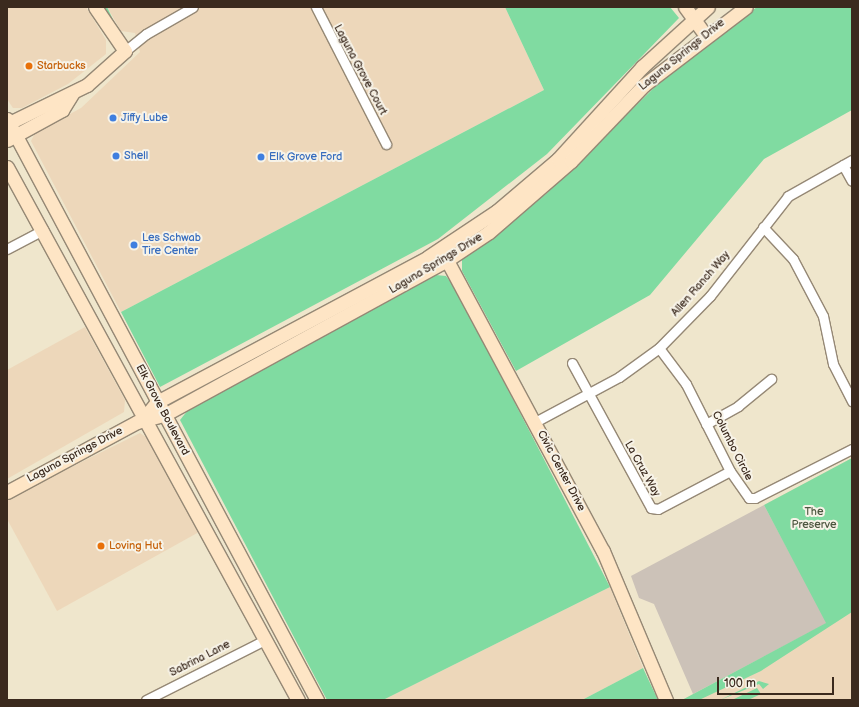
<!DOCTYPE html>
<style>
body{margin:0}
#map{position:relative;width:859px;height:707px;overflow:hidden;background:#efe6cc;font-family:"Balsamiq Sans",sans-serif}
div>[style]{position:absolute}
.built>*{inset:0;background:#edd7ba}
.industrial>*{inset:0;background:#ccc2b8}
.green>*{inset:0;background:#80dba1}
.roads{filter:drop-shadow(1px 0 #958875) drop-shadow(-1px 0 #958875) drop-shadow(0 1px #958875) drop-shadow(0 -1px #958875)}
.street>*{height:9px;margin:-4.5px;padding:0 4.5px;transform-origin:4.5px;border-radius:4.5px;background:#fff}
.secondary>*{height:13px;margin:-6.5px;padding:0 6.5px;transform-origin:6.5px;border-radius:6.5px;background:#fee5c5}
.dots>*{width:11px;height:11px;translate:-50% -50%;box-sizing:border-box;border:2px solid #f7f3e8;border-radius:50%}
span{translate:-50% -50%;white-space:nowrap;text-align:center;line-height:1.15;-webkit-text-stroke:4px #f7f3e8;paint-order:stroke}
.street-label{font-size:11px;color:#3b2a1e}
.food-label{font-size:11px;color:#c56008}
.left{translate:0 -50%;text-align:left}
.shop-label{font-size:11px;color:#366cbe}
.park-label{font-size:11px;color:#4c563f}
.frame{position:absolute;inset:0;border:8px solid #3b2a1e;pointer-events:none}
.scale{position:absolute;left:717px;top:677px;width:117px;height:18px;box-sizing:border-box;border:2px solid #3b2a1e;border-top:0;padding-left:5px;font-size:12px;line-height:14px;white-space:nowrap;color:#3b2a1e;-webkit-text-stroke:3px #f7f3e8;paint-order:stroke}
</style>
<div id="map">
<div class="built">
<i style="clip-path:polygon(7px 7px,86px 7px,106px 40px,106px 54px,68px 84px,22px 108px,13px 108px,7px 99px)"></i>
<i style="clip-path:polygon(107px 7px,505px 7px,544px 90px,121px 312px,31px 141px,35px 133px,81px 108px,140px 52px,135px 33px,121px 31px)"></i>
<i style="clip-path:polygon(85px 327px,125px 400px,124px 412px,7px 479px,7px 370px)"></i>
<i style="clip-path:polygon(140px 433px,149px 439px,199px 532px,57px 611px,7px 519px,7px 499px)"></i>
<i style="clip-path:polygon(852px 458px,852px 700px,682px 700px,826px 623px,764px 505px)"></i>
<i style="clip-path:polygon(610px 587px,643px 668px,582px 700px,383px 700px)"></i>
</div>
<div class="industrial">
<i style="clip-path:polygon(764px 505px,827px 623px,693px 694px,654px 604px,639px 598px,631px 576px)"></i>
</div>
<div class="green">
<i style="clip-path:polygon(103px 7px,107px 7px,118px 30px,107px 14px)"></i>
<i style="clip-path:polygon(505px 7px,670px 7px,679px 18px,547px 154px,438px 239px,160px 387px,121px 312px,544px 90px)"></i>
<i style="clip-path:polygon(757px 7px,852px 7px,852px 110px,764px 159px,650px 295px,516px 371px,462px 271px,462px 259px,547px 193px,672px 70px)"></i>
<i style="clip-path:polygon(436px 275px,446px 276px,456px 289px,610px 587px,383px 700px,327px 700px,180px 420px,188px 410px)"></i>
<i style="clip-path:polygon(852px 458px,852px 612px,761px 671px,699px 700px,682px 700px,826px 623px,764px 505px)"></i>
<i style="clip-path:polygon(643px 668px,658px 700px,582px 700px)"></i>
<i style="clip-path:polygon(759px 681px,769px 684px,763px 689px,759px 684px,720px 700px)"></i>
<i style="clip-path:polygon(757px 688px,761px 694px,748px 700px,732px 700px)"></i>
</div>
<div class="roads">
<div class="street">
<i style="left:316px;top:7px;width:154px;rotate:62.9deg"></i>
<i style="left:125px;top:51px;width:27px;rotate:-39deg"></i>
<i style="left:146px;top:34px;width:54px;rotate:-29.9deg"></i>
<i style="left:843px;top:165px;width:18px;rotate:61deg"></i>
<i style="left:763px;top:227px;width:44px;rotate:46.8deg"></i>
<i style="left:793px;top:259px;width:64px;rotate:62.2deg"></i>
<i style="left:823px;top:316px;width:49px;rotate:78.2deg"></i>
<i style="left:833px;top:364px;width:42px;rotate:62.8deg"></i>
<i style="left:7px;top:249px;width:41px;rotate:-27.8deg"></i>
<i style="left:659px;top:348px;width:45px;rotate:53.1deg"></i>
<i style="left:686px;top:384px;width:97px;rotate:63.2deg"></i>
<i style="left:730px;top:471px;width:33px;rotate:55deg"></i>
<i style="left:749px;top:498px;width:6px"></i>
<i style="left:755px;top:498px;width:109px;rotate:-26.8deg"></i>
<i style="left:572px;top:363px;width:165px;rotate:61.4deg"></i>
<i style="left:651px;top:508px;width:7px;rotate:8deg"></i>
<i style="left:658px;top:509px;width:81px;rotate:-27.8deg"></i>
<i style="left:535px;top:422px;width:95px;rotate:-28.2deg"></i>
<i style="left:619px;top:377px;width:49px;rotate:-35.9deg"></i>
<i style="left:659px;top:348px;width:73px;rotate:-45.6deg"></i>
<i style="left:710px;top:296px;width:127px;rotate:-52deg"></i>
<i style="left:788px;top:196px;width:73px;rotate:-29.4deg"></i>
<i style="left:706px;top:424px;width:37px;rotate:-29deg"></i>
<i style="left:738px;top:406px;width:43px;rotate:-39.3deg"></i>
<i style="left:146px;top:700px;width:133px;rotate:-26.8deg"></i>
</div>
<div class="secondary">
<i style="left:685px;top:7px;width:34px;rotate:54deg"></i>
<i style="left:7px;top:119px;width:659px;rotate:61.92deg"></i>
<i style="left:7px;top:124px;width:89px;rotate:-26deg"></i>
<i style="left:87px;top:85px;width:51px;rotate:-41.8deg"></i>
<i style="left:125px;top:51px;width:53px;rotate:-124.3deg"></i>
<i style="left:7px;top:140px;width:63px;rotate:-28.6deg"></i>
<i style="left:62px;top:110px;width:19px;rotate:-58deg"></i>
<i style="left:7px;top:167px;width:607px;rotate:61.37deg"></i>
<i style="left:443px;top:253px;width:338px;rotate:61.8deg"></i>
<i style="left:603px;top:551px;width:162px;rotate:67.1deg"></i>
<i style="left:144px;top:418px;width:21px;rotate:-51deg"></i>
<i style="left:157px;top:402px;width:307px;rotate:-28.1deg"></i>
<i style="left:428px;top:257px;width:83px;rotate:-33.7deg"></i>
<i style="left:497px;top:211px;width:80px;rotate:-40.4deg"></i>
<i style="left:558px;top:159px;width:125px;rotate:-47.6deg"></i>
<i style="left:642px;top:67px;width:89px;rotate:-42.3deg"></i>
<i style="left:7px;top:492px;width:148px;rotate:-28.3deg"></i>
<i style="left:137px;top:422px;width:28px;rotate:-15deg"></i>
<i style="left:164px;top:415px;width:323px;rotate:-28.7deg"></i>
<i style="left:447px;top:260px;width:50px;rotate:-33.7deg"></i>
<i style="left:489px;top:232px;width:108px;rotate:-40.9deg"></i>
<i style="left:571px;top:161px;width:105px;rotate:-46.2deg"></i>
<i style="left:644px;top:85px;width:128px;rotate:-37.4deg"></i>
</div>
</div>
<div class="dots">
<i style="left:29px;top:66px;background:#e8710a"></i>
<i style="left:113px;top:118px;background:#3f7fe0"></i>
<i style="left:116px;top:156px;background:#3f7fe0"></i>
<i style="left:261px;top:157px;background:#3f7fe0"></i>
<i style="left:134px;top:245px;background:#3f7fe0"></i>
<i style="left:101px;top:546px;background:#e8710a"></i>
</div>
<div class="street-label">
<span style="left:682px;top:55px;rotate:-39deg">Laguna Springs Drive</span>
<span style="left:360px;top:70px;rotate:62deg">Laguna Grove Court</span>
<span style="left:436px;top:264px;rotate:-31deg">Laguna Springs Drive</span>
<span style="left:701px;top:284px;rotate:-49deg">Allen Ranch Way</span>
<span style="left:162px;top:410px;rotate:62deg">Elk Grove Boulevard</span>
<span style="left:732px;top:446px;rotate:63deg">Columbo Circle</span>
<span style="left:75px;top:455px;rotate:-28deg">Laguna Springs Drive</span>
<span style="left:642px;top:469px;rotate:61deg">La Cruz Way</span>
<span style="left:561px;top:471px;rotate:62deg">Civic Center Drive</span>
<span style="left:200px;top:659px;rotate:-27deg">Sabrina Lane</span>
</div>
<div class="food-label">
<span class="left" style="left:37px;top:66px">Starbucks</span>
<span class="left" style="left:109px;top:546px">Loving Hut</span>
</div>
<div class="shop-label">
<span class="left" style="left:121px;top:118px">Jiffy Lube</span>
<span class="left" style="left:124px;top:156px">Shell</span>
<span class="left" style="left:269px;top:157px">Elk Grove Ford</span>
<span class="left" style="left:142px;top:245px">Les Schwab<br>Tire Center</span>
</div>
<div class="park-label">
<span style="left:814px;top:519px">The<br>Preserve</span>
</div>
<div class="frame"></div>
<div class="scale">100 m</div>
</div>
